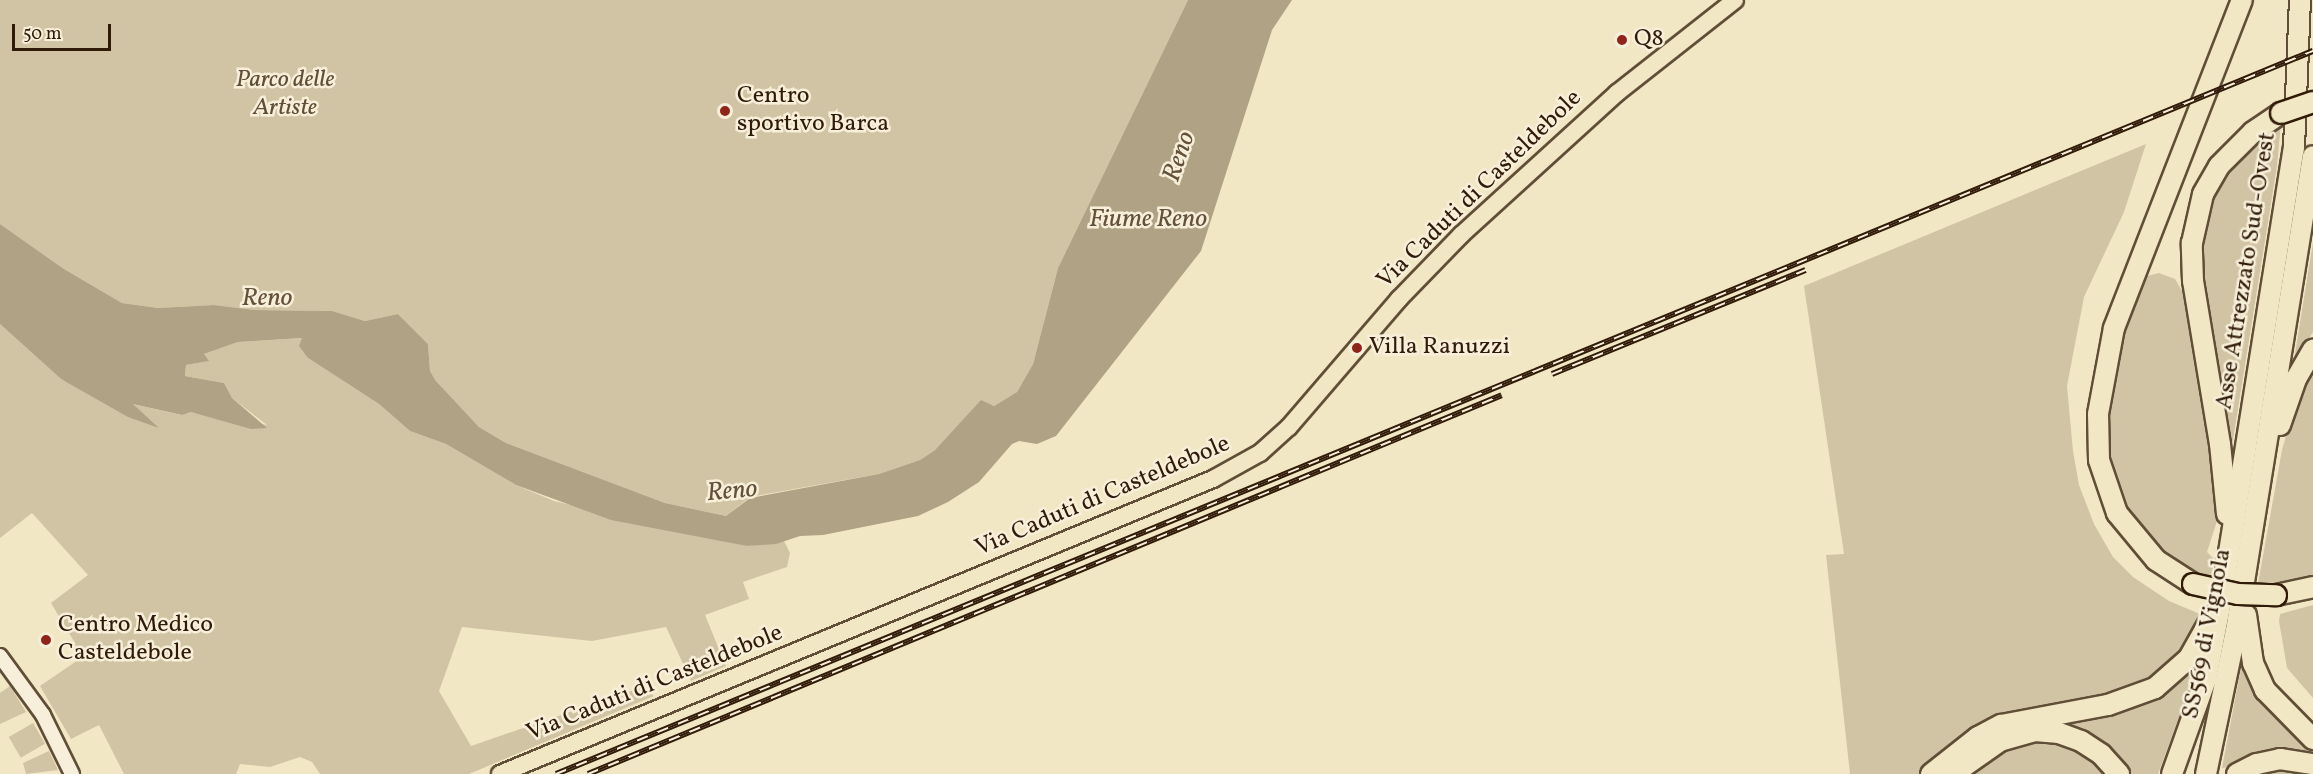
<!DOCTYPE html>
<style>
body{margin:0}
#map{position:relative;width:2313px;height:774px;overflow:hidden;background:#f2e7c4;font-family:Vollkorn,serif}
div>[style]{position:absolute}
.green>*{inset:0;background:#d1c4a4;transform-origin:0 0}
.water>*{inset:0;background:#b0a284}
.roads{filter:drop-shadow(2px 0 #604e37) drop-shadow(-2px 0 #604e37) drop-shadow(0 2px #604e37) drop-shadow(0 -2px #604e37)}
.minor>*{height:14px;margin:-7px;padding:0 7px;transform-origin:7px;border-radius:7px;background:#f7efd9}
.major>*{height:16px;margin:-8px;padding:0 8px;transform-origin:8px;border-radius:8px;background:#f2e7c4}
.highway>*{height:20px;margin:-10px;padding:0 10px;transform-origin:10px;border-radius:10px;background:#f2e7c4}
.rail>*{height:6px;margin-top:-3px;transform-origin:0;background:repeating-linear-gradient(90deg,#f7efd9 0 11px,#301b08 0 22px);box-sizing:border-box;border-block:2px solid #301b08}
.bridges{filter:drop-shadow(2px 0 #301b08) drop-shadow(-2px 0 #301b08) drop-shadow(0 2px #301b08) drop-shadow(0 -2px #301b08)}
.highway-bridge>*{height:20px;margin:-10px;padding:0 10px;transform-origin:10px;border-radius:10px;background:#f2e7c4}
.dots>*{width:16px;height:16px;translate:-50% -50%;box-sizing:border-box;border:3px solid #f7efd9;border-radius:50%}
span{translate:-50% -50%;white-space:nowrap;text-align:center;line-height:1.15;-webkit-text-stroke:5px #f7efd9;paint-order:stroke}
.poi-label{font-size:24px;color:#301b08}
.left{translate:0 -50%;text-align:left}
.park-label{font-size:24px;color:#604e37;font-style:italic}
.street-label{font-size:24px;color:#301b08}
.water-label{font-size:26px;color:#63513a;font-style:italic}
.scale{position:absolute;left:12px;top:24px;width:99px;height:27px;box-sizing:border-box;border:3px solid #301b08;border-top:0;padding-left:8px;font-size:18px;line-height:21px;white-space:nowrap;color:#301b08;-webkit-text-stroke:4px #f7efd9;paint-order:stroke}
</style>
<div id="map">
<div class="green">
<i style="clip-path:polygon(0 0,1188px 0,1058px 268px,1033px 364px,1017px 392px,994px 406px,981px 401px,935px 450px,920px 460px,879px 474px,750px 497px,726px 516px,665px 503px,506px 443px,479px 427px,436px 381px,430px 371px,428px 344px,398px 314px,365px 321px,332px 311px,255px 310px,214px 305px,158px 308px,122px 303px,64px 269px,0 224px)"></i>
<i style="clip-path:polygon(2281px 123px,2277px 166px,2232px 446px,2227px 445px,2197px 266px,2206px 204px,2235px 156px)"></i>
<i style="clip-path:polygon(2146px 144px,2124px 212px,2084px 297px,2067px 386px,2073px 451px,2079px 485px,2094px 524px,2113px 557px,2133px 577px,2169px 601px,2205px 616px,2191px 642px,2160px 677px,2107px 697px,2006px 714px,1966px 736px,1918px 774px,1850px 774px,1826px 555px,1844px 554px,1804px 286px)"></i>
<i style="clip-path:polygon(2313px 242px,2313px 332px,2296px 360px,2294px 360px)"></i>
<i style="clip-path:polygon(2159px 273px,2175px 279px,2188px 301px,2215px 469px,2218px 518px,2207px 552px,2214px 559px,2211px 583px,2180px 570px,2129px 524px,2102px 456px,2110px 360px,2143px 277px)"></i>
<i style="clip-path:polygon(0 324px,61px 379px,156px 426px,133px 404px,181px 415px,191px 412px,267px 425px,232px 398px,224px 383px,185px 376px,186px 365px,208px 361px,204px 354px,238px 342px,304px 338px,308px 358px,379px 404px,410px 431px,446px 444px,516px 485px,554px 501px,747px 546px,784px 541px,790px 553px,787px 567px,743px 582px,749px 599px,705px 615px,726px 666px,691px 681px,666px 627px,592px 641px,462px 627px,439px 691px,471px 746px,643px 687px,654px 696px,469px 774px,320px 774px,312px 762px,300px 757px,270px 767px,240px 764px,236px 774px,124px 774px,99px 725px,71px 739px,40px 686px,78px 660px,75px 643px,51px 603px,88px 575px,32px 513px,0 538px)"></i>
<i style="clip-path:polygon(2313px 371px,2313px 582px,2257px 589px,2282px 450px,2293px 411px)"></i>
<i style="clip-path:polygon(2313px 605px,2313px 698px,2287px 668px,2279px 621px,2280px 614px)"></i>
<i style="clip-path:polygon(2242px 663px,2266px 706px,2313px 748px,2313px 756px,2222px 768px)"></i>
<i style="clip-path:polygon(2187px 672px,2194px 676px,2158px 774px,2128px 774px,2050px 726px)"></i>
<i style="clip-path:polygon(10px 686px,26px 712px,0 724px,0 693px)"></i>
<i style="left:33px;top:723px;width:24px;height:28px;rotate:60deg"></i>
<i style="clip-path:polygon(2031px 740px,2058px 741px,2086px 751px,2110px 774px,1966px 774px,1993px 753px)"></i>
<i style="clip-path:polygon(49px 751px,58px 770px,26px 774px,23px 763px)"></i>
<i style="clip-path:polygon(2279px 766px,2313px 773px,2313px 774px,2251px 774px)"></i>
</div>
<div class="water">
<i style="clip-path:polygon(1188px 0,1292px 0,1272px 30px,1201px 251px,1056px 436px,1037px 444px,1019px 441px,1012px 444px,979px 482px,948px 502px,918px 516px,823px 535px,800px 536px,776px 544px,747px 546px,611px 520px,516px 485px,446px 444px,410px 431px,379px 404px,308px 358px,299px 346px,302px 338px,238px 342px,204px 354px,209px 361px,186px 365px,185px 376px,224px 383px,232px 398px,267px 428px,251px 429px,191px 412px,182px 415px,133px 404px,159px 428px,128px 417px,61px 379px,0 324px,0 224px,64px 269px,122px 303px,158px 308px,214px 305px,255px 310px,332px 311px,365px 321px,398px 314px,428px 344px,430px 371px,436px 381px,479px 427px,506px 443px,665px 503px,726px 516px,750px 498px,879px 474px,920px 460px,935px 450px,981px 400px,994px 406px,1017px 392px,1033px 364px,1058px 268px)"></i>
</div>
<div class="roads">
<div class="minor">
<i style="left:0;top:656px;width:73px;rotate:53.9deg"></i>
<i style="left:43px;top:715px;width:66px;rotate:63.8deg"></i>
</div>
<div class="major">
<i style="left:500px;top:774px;width:772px;rotate:-22.48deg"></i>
<i style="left:1213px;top:479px;width:54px;rotate:-29deg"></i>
<i style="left:1260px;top:453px;width:39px;rotate:-42deg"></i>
<i style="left:1289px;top:427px;width:169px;rotate:-49.3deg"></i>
<i style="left:1399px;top:299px;width:89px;rotate:-45.9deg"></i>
<i style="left:1461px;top:235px;width:211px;rotate:-42.3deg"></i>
<i style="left:1617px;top:93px;width:150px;rotate:-38.2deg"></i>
</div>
<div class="highway">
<i style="left:2280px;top:425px;width:49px;rotate:-70.8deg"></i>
<i style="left:2296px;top:379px;width:34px;rotate:-60deg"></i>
<i style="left:2227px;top:514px;width:70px;rotate:-95.7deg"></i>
<i style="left:2220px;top:444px;width:165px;rotate:-99.4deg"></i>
<i style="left:2193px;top:281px;width:38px;rotate:-92deg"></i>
<i style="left:2192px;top:243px;width:50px;rotate:-77.3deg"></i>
<i style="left:2203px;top:194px;width:32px;rotate:-60deg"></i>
<i style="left:2219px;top:166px;width:48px;rotate:-45deg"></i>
<i style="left:2253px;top:132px;width:34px;rotate:-34deg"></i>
<i style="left:2193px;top:584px;width:44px;rotate:-147deg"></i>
<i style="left:2156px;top:560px;width:61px;rotate:-129.7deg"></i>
<i style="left:2117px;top:513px;width:56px;rotate:-108.8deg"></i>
<i style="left:2099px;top:460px;width:46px;rotate:-91.2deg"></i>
<i style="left:2098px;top:414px;width:87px;rotate:-79.5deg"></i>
<i style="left:2114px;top:328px;width:352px;rotate:-68.7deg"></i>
<i style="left:2276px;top:595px;width:38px;rotate:-12deg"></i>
<i style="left:2246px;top:615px;width:49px;rotate:81.7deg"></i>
<i style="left:2253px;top:663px;width:30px;rotate:66deg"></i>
<i style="left:2265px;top:690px;width:69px;rotate:45.6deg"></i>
<i style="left:1931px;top:774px;width:60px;rotate:-38.2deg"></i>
<i style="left:1978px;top:737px;width:26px;rotate:-28deg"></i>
<i style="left:2001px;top:725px;width:109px;rotate:-10.6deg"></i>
<i style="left:2108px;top:705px;width:50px;rotate:-19.9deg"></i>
<i style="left:2155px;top:688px;width:45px;rotate:-41.4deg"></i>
<i style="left:2189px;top:658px;width:47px;rotate:-60.7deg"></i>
<i style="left:1953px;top:774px;width:57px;rotate:-35.1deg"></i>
<i style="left:2000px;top:741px;width:36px;rotate:-16deg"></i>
<i style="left:2035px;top:731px;width:24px;rotate:5deg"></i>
<i style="left:2059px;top:733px;width:23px;rotate:20deg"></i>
<i style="left:2081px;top:741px;width:24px;rotate:33deg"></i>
<i style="left:2101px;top:754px;width:27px;rotate:48deg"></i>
<i style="left:2172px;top:774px;width:101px;rotate:-70.3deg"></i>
<i style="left:2206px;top:679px;width:85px;rotate:-79.1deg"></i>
<i style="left:2222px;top:596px;width:454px;rotate:-80.9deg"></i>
<i style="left:2294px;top:148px;width:148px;rotate:-87.7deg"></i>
<i style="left:2206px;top:774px;width:146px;rotate:-78.2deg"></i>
<i style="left:2236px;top:631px;width:481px;rotate:-80.8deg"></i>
<i style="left:2237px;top:774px;width:22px;rotate:-27deg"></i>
<i style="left:2257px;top:764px;width:24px;rotate:-12deg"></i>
<i style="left:2280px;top:759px;width:33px;rotate:9deg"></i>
</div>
</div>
<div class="rail">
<i style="left:1552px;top:374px;width:274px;rotate:-22.3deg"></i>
<i style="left:556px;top:774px;width:1900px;rotate:-22.37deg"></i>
<i style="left:588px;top:774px;width:989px;rotate:-22.52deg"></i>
</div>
<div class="bridges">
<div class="highway-bridge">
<i style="left:2281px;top:113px;width:34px;rotate:-19deg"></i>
<i style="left:2193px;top:584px;width:46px;rotate:12.5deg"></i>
<i style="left:2238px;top:594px;width:38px;rotate:2deg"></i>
</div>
</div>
<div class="dots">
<i style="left:1622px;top:40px;background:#8f2418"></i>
<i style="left:725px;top:111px;background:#8f2418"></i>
<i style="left:1357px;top:348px;background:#8f2418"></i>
<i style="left:46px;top:640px;background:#8f2418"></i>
</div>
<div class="poi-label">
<span class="left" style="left:1634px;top:40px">Q8</span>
<span class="left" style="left:737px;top:111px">Centro<br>sportivo Barca</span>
<span class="left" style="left:1369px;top:348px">Villa Ranuzzi</span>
<span class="left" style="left:58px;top:640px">Centro Medico<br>Casteldebole</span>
</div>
<div class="park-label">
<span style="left:285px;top:95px">Parco delle<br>Artiste</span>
</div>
<div class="street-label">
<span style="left:1480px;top:190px;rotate:-44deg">Via Caduti di Casteldebole</span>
<span style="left:2247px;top:271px;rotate:-81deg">Asse Attrezzato Sud-Ovest</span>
<span style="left:1103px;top:497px;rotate:-23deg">Via Caduti di Casteldebole</span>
<span style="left:2208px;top:634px;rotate:-79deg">SS569 di Vignola</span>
<span style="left:655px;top:684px;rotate:-22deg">Via Caduti di Casteldebole</span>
</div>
<div class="water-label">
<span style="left:1180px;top:157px;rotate:-71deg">Reno</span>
<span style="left:1148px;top:220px">Fiume Reno</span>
<span style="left:267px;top:299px">Reno</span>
<span style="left:732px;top:492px;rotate:-5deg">Reno</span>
</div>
<div class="scale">50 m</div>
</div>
